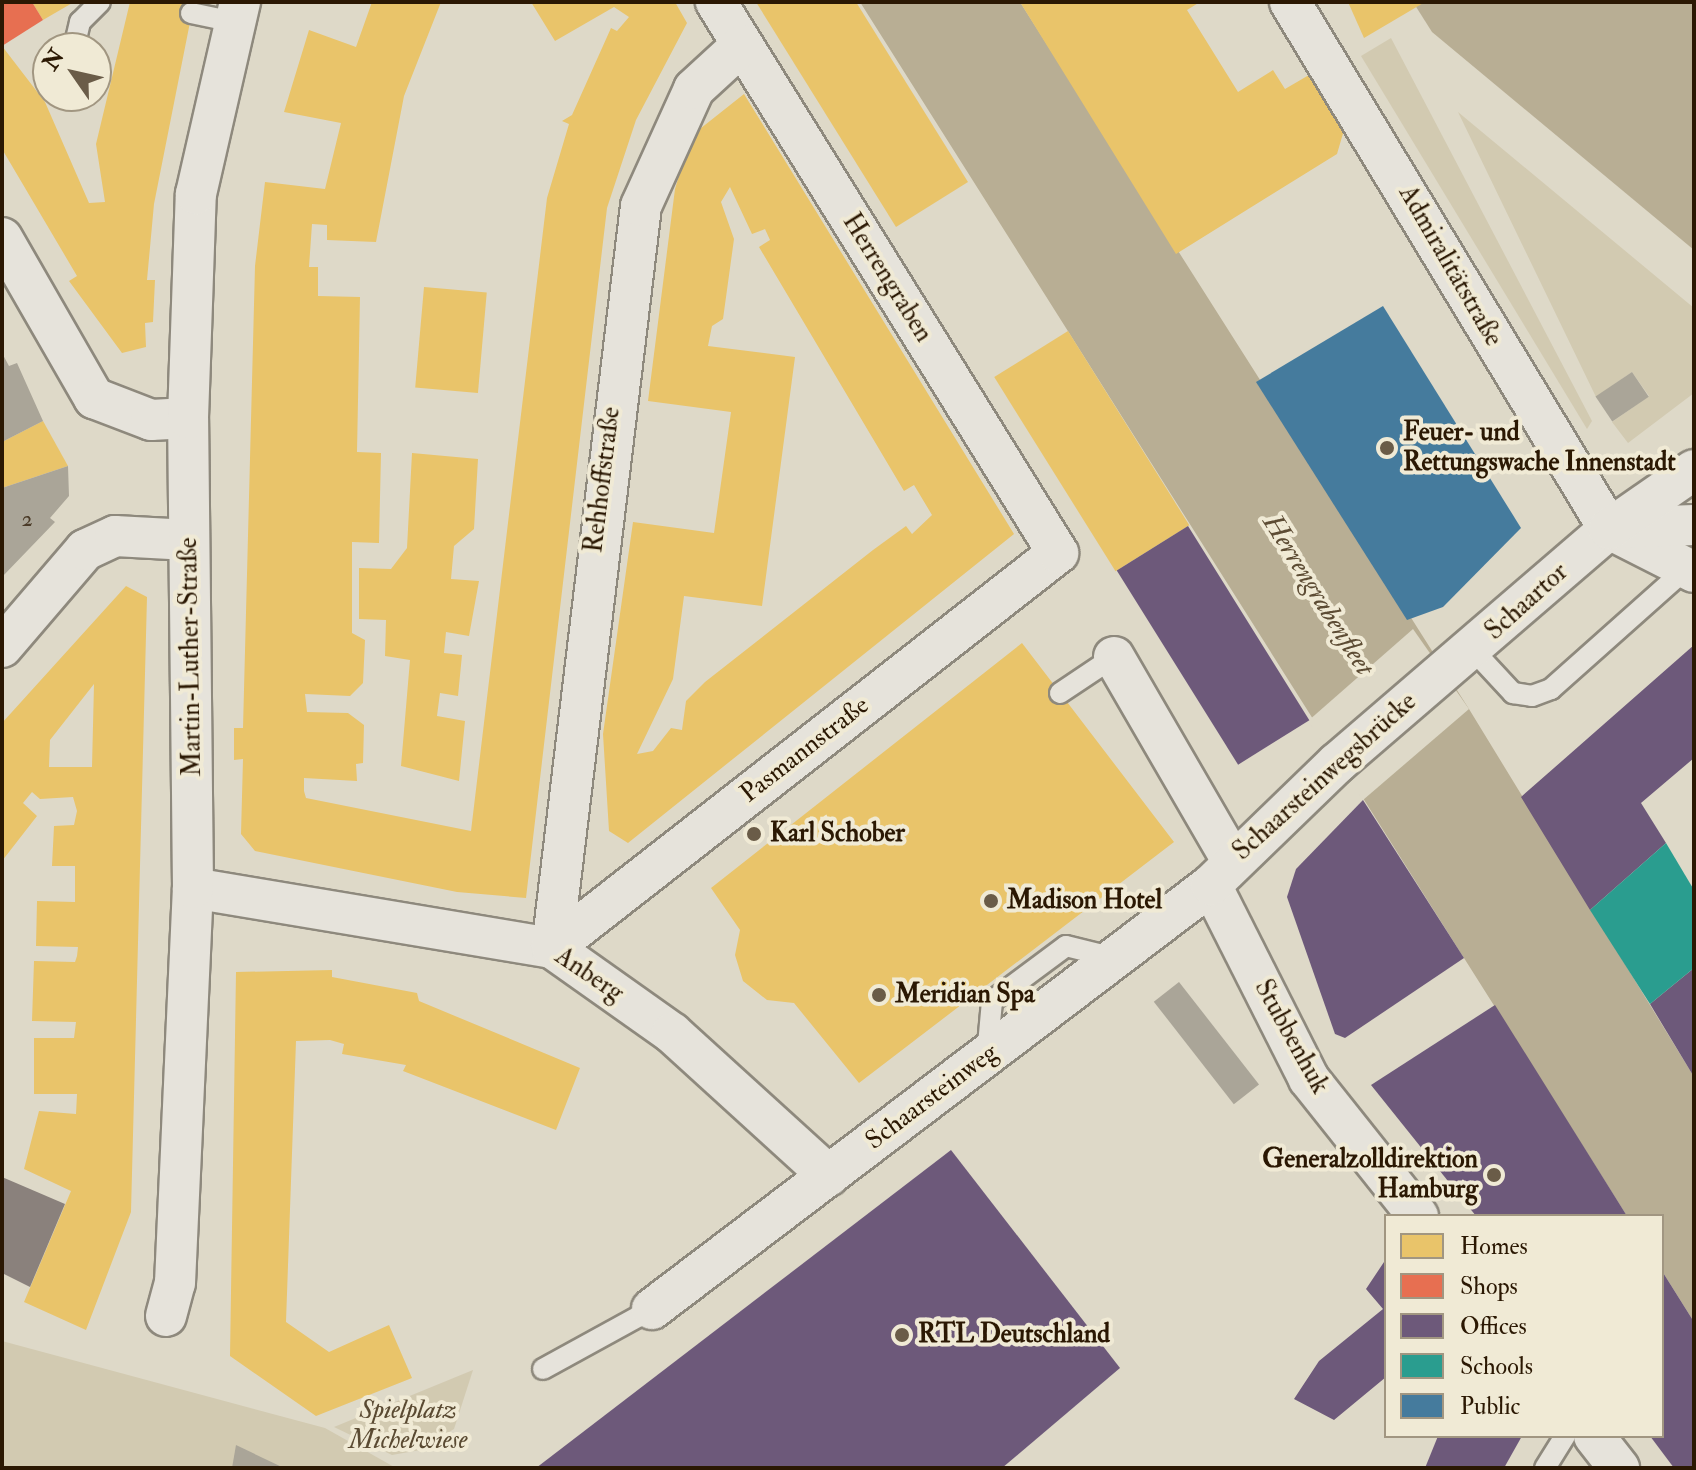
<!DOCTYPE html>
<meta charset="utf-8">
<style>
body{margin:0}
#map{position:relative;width:1696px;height:1470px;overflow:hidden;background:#ded9c8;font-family:"IM FELL Double Pica",serif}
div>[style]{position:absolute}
.green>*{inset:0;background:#d2cab1}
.water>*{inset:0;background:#b8ae94}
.pier>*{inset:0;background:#ded9c8}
.homes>*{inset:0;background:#e9c46a;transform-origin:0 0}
.shops>*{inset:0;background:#e76f51}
.offices>*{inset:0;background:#6d597a;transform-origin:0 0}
.schools>*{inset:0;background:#2a9d8f}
.public>*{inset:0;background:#457b9d}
.industry>*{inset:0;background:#8a817c}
.building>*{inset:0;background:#aaa598;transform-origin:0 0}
.roads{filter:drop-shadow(2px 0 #8e897d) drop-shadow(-2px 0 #8e897d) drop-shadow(0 2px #8e897d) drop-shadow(0 -2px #8e897d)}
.lane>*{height:20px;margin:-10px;padding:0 10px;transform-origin:10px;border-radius:10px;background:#e6e3db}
.street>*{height:40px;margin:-20px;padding:0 20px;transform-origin:20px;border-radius:20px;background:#e6e3db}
.dots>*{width:22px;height:22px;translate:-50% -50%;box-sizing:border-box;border:4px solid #f0ead5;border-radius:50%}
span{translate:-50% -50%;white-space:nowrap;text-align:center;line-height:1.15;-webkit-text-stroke:8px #f0ead5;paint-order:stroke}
.number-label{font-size:22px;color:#4b3b28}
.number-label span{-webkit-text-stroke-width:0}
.street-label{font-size:26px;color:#2b1803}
.poi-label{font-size:26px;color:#2b1803;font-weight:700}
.left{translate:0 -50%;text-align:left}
.right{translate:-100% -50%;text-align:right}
.park-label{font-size:26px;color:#5a4a32;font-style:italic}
.water-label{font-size:28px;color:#5d4c34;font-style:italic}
.frame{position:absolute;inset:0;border:4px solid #2b1803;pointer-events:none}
.legend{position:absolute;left:1384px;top:1214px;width:280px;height:224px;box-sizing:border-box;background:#f0ead5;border:2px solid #a19681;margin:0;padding:10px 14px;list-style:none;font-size:24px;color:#2b1803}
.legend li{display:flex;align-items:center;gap:16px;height:40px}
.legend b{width:40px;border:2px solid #a19681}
.north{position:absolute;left:32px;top:32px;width:80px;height:80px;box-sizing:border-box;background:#f0ead5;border:2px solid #a19681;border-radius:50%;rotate:304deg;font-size:22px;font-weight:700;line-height:32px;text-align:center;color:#2b1803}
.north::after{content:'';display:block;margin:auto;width:28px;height:36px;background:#6a5c48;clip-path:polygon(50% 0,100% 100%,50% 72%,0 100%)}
</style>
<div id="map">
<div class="green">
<i style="clip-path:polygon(1391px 38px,1592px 421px,1587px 429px,1361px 56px)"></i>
<i style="clip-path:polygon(1458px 112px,1694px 308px,1694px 393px,1628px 443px,1612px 422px,1649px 396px,1632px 372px,1596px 397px)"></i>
<i style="clip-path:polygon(2px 1341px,325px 1428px,396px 1468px,2px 1468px)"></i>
<i style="clip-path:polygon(473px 1370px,454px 1429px,420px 1450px,392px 1455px,334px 1427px)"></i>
</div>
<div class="water">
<i style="clip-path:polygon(860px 2px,1020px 2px,1469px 709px,1694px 1077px,1694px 1322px,1662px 1271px,1662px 1216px,1627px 1216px)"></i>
<i style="clip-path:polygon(1413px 2px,1694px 2px,1694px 250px,1432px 32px)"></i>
</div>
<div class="pier">
<i style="clip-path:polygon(1413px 629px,1469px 709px,1363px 800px,1308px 721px)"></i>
</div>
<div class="homes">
<i style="clip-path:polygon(32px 2px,74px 2px,43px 20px)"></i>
<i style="clip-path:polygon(130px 2px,194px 2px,154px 204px,147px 280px,155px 280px,153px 322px,145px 323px,146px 347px,122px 353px,69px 281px,77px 276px,2px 149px,2px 46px,45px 102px,89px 203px,105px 202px,96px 144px)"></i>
<i style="clip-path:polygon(372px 2px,441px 2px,404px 96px,376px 242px,327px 240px,327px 225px,312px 224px,309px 267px,318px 267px,318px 296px,360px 297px,357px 452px,381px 453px,379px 543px,352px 542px,352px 633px,365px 640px,363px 683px,350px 696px,305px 694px,307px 712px,348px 713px,364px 725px,363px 763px,356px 764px,357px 781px,304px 778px,304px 791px,306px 798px,471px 831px,547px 198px,569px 124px,562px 121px,572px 115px,611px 28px,617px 31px,629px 17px,614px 7px,555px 41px,531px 2px,675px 2px,687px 23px,636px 120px,607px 208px,526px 898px,457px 892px,255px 851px,241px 834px,243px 759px,234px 760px,234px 728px,243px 728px,255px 266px,265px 182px,325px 189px,341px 123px,284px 112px,309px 30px,356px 47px)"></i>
<i style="clip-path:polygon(756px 2px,856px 2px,968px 182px,896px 227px)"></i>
<i style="clip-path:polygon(1020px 2px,1200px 2px,1187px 10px,1238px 92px,1273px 70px,1285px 89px,1309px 75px,1344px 130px,1337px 154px,1176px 254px)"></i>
<i style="clip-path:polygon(1348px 2px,1425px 2px,1364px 38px)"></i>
<i style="clip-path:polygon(evenodd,744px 94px,1014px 534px,628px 843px,609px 831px,603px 734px,633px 522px,714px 533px,731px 412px,648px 401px,675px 189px,691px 136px,744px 94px,730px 187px,752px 234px,765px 229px,770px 240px,759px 247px,904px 491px,914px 485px,932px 515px,912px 534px,906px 526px,873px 550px,705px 682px,686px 701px,682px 730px,671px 728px,653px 751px,637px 754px,673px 679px,684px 596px,762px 606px,795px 357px,708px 346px,712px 326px,723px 319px,734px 239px,721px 202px,730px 187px)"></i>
<i style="left:424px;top:287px;width:63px;height:101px;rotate:5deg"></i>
<i style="left:1068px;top:331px;width:229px;height:87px;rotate:58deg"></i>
<i style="clip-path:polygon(43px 421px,68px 466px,2px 488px,2px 442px)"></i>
<i style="clip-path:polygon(412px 453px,478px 459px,474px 529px,454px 546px,451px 579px,479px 581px,469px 636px,446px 632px,444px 653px,462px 655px,458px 696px,440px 693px,437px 716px,465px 721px,459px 781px,401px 766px,410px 660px,385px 656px,386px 620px,359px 619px,359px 568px,391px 569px,407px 548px)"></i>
<i style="clip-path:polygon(evenodd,126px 586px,147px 597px,131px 1212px,86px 1330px,24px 1302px,71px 1191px,24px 1169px,39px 1111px,76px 1114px,77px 1094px,34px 1094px,34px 1038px,74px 1038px,76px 1022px,32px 1021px,34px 961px,75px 962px,77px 956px,78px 947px,36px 946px,37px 901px,75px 902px,75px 866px,52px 866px,54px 826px,74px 825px,77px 811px,73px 797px,40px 799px,32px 792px,23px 803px,37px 816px,2px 861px,2px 723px,126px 586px,94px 684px,92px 767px,49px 767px,50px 740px,94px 684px)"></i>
<i style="clip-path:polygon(1022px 643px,1174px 842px,859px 1083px,794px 1003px,767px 1000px,743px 981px,735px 955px,740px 930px,711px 888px)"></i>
<i style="clip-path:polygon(332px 970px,332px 977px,417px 993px,419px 1001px,580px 1068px,556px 1130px,403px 1071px,406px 1065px,342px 1054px,344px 1044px,330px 1040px,296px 1041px,286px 1322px,329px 1352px,389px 1325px,412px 1378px,316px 1416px,230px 1356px,236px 972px)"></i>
</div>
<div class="shops">
<i style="clip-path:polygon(2px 2px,32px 2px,43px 20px,2px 46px)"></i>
</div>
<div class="offices">
<i style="left:1188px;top:526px;width:229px;height:84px;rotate:58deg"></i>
<i style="clip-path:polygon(1694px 645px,1694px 758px,1641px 803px,1666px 843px,1590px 910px,1521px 797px)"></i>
<i style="clip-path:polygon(1363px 800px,1464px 958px,1345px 1038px,1335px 1034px,1287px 897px,1296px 869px)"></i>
<i style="clip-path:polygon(1694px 968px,1694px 1077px,1650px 1004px)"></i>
<i style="clip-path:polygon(1495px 1005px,1627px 1216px,1476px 1216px,1371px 1085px)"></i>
<i style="clip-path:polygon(951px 1150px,1120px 1368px,1002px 1468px,536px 1468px)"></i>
<i style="clip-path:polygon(1386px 1259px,1386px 1377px,1334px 1420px,1294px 1399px,1319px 1361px,1383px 1309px,1366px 1289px)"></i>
<i style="clip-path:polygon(1662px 1271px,1694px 1322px,1694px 1468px,1674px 1468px,1650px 1436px,1662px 1436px)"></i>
<i style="clip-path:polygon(1438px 1436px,1522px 1436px,1504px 1468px,1425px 1468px)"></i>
</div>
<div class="schools">
<i style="clip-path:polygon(1666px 843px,1694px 890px,1694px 968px,1650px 1004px,1590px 910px)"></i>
</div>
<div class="public">
<i style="clip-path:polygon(1383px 306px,1521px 528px,1443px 607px,1407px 620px,1256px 382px)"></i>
</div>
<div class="industry">
<i style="clip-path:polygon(2px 1177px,65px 1204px,30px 1287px,2px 1273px)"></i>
</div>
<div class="building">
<i style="clip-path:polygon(2px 353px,9px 366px,17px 363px,43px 421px,2px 442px)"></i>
<i style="left:1632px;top:372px;width:30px;height:44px;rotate:56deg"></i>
<i style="clip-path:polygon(68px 466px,69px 496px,50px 518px,55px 522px,2px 577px,2px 488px)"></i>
<i style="left:1179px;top:982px;width:130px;height:32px;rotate:52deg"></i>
<i style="clip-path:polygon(236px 1445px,284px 1468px,232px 1468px)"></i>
</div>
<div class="roads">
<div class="lane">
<i style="left:191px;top:13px;width:44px;rotate:11.8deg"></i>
<i style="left:74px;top:48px;width:27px;rotate:-77deg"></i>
<i style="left:80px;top:22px;width:28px;rotate:-45deg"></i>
<i style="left:1473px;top:650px;width:59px;rotate:47.1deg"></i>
<i style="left:1513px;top:693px;width:19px;rotate:9deg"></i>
<i style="left:1532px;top:696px;width:20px;rotate:-20deg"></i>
<i style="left:1551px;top:689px;width:182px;rotate:-41.7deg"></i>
<i style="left:1060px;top:693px;width:65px;rotate:-33.7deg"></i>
<i style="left:987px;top:1056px;width:55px;rotate:-84.8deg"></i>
<i style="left:992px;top:1001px;width:92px;rotate:-36.6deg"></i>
<i style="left:1066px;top:946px;width:50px;rotate:13.8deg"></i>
<i style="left:543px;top:1369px;width:124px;rotate:-28.8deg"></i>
<i style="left:1545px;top:1468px;width:38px;rotate:-58deg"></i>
</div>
<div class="street">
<i style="left:1290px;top:2px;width:616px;rotate:58.81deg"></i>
<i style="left:1609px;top:529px;width:95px;rotate:26.8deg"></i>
<i style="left:2px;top:238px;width:185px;rotate:60.1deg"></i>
<i style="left:94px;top:398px;width:61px;rotate:21.1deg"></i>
<i style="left:151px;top:420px;width:37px;rotate:-3deg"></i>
<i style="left:1613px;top:528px;width:81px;rotate:-2.1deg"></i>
<i style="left:2px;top:647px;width:128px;rotate:-49.4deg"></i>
<i style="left:85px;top:550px;width:33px;rotate:-25deg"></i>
<i style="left:115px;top:536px;width:74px;rotate:3.1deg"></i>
<i style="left:1114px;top:657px;width:233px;rotate:59.9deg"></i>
<i style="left:1211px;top:885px;width:217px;rotate:63.2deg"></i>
<i style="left:1309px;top:1079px;width:175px;rotate:51.5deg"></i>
<i style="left:193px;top:888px;width:364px;rotate:9.5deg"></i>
<i style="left:552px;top:948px;width:147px;rotate:35.3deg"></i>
<i style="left:672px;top:1033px;width:212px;rotate:42.3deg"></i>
<i style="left:552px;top:948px;width:642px;rotate:-37.98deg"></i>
<i style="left:1058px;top:553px;width:649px;rotate:-121.83deg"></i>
<i style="left:552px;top:948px;width:747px;rotate:-83.16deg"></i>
<i style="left:641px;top:206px;width:128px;rotate:-65.6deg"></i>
<i style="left:694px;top:89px;width:65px;rotate:-42.5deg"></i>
<i style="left:652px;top:1309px;width:702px;rotate:-37.18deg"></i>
<i style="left:1211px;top:885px;width:175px;rotate:-44.1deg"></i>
<i style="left:1337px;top:763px;width:359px;rotate:-40.7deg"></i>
<i style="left:1609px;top:529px;width:103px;rotate:-34.8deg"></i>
<i style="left:166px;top:1316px;width:34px;rotate:-75deg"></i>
<i style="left:175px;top:1283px;width:395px;rotate:-87.4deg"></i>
<i style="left:193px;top:888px;width:470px;rotate:-90.6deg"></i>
<i style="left:188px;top:418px;width:224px;rotate:-88deg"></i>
<i style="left:196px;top:194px;width:197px;rotate:-77.1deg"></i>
<i style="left:1594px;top:1436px;width:41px;rotate:52deg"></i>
</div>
</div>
<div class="dots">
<i style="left:1387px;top:448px;background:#6a5c48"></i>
<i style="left:754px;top:834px;background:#6a5c48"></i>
<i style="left:991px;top:901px;background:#6a5c48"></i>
<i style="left:879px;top:995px;background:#6a5c48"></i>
<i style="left:1494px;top:1175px;background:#6a5c48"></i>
<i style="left:902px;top:1335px;background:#6a5c48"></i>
</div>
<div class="number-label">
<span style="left:27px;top:520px">2</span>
</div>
<div class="street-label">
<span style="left:1450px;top:266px;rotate:60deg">Admiralitätstraße</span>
<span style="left:887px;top:278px;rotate:58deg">Herrengraben</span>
<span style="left:603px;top:480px;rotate:-83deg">Rehhoffstraße</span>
<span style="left:1527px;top:602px;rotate:-42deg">Schaartor</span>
<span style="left:191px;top:657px;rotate:-91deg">Martin-Luther-Straße</span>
<span style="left:805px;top:750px;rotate:-38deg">Pasmannstraße</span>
<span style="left:1325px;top:777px;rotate:-42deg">Schaarsteinwegsbrücke</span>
<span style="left:589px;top:975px;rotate:34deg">Anberg</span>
<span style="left:1291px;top:1037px;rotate:61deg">Stubbenhuk</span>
<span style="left:932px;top:1097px;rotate:-37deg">Schaarsteinweg</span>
</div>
<div class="poi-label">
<span class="left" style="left:1403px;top:448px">Feuer- und<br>Rettungswache Innenstadt</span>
<span class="left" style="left:770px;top:834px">Karl Schober</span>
<span class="left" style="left:1007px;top:901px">Madison Hotel</span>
<span class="left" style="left:895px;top:995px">Meridian Spa</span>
<span class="right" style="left:1478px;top:1175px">Generalzolldirektion<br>Hamburg</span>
<span class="left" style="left:918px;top:1335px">RTL Deutschland</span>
</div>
<div class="park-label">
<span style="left:408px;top:1426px">Spielplatz<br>Michelwiese</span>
</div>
<div class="water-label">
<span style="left:1318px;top:595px;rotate:58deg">Herrengrabenfleet</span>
</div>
<div class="frame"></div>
<ul class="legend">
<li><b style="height:22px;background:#e9c46a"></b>Homes</li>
<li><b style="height:22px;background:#e76f51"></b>Shops</li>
<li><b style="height:22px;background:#6d597a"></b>Offices</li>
<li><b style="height:22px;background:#2a9d8f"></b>Schools</li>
<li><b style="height:22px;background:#457b9d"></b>Public</li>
</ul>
<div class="north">N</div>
</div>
